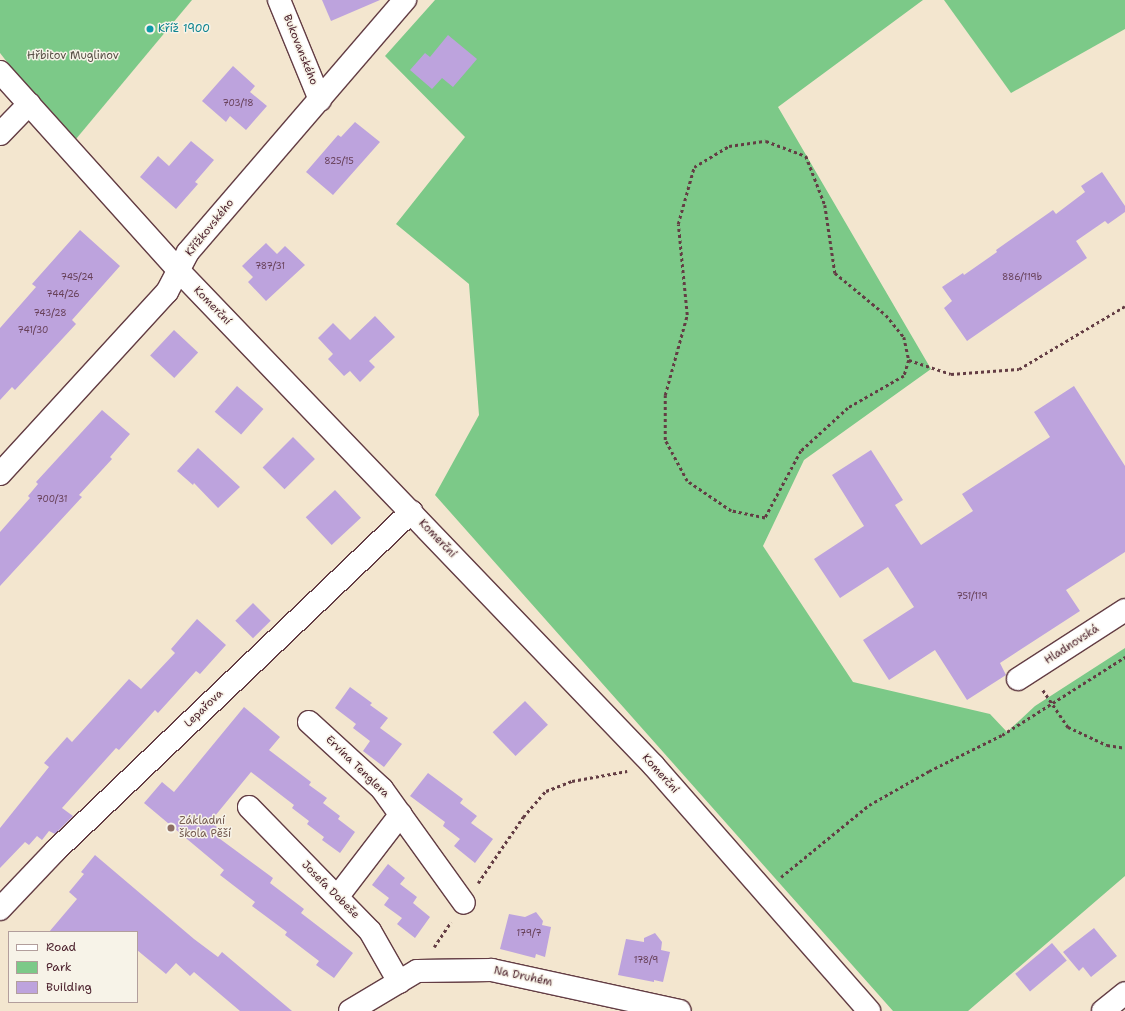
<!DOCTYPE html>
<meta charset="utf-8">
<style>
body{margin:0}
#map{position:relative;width:1125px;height:1011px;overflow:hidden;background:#f3e6cf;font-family:"Shantell Sans",sans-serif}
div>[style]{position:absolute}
.green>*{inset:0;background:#7cc988}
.building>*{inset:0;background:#bda3dd;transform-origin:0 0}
.path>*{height:2.5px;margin-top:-1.25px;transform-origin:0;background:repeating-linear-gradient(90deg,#633d44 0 3px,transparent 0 6px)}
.roads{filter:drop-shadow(1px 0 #633d44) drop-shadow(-1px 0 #633d44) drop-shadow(0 1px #633d44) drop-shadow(0 -1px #633d44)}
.minor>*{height:22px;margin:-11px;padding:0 11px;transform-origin:11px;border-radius:11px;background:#fff}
.dots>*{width:11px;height:11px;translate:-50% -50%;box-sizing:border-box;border:2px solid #f7f3e8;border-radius:50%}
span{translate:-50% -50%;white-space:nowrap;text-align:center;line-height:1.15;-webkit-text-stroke:3px #f7f3e8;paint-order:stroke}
.number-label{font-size:9px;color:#674058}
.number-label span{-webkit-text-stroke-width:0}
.culture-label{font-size:11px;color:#0d838f}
.left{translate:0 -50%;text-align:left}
.street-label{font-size:11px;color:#4a1f2b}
.park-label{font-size:11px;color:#595247}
.education-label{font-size:11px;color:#785e54}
.legend{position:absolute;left:8px;top:931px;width:130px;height:72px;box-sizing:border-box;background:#f7f3e8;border:1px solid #b29e9c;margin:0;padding:5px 7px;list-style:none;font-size:12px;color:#4a1f2b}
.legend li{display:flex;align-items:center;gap:8px;height:20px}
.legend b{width:20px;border:1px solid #b29e9c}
</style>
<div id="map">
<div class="green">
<i style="clip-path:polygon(0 0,192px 0,76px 139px,29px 90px,0 53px)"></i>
<i style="clip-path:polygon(435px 0,923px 0,778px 107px,931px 369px,804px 460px,763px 546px,853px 682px,990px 714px,1007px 732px,1035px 706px,1125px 648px,1125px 876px,968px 1011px,893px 1011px,435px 495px,479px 415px,469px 284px,396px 224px,465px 137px,385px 56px)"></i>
<i style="clip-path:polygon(944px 0,1125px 0,1125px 29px,1011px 93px)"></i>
</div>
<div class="building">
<i style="clip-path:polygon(322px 0,380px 0,331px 21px)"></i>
<i style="clip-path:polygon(448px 35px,477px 59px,453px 87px,442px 78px,432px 89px,410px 70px,425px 53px,430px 57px)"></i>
<i style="clip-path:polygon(233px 66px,255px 86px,250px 92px,267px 106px,246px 130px,230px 116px,226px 122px,202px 101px)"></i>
<i style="clip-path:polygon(355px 122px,380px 142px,333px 195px,306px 172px,338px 135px,341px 137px)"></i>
<i style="clip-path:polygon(191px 141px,214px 160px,195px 182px,198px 184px,176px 209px,140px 177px,158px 156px,169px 166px)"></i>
<i style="clip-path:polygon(1102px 172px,1125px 206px,1125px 212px,1108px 224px,1105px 221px,1076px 241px,1087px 258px,967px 341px,944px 308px,952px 301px,942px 287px,963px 273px,964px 275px,997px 252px,996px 250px,1053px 210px,1056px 214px,1085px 192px,1081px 186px)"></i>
<i style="clip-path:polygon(80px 230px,120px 266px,72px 320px,76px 324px,15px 390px,12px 387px,0 400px,0 328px,36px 287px,32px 284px)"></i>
<i style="clip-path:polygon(266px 243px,277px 254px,285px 246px,305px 265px,266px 301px,248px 282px,253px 277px,242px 266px)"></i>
<i style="clip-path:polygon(375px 316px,395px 337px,369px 361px,375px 367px,360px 382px,350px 371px,344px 376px,328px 359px,333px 354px,318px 338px,333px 323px,350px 340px)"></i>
<i style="left:174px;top:330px;width:33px;height:35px;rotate:43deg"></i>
<i style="left:237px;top:386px;width:35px;height:34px;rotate:41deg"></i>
<i style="clip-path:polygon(1074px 386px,1125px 466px,1125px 552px,1066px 590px,1080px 611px,1000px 663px,1006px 675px,967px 700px,935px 650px,889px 680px,863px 640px,914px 607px,888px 567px,840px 598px,814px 559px,864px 526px,832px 475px,871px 450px,903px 500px,895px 505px,921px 545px,973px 511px,962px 494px,1050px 437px,1034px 412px)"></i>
<i style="clip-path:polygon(102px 410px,130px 434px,110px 457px,112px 459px,79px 495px,82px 497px,0 586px,0 532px,30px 498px,28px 496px,38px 484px,36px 482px)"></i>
<i style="left:293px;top:437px;width:31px;height:43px;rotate:45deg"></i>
<i style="clip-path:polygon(198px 448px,240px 487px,218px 508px,194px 483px,193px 485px,177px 471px)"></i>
<i style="left:335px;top:490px;width:38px;height:40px;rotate:47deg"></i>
<i style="left:253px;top:603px;width:25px;height:25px;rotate:45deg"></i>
<i style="clip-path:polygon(197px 619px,226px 645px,200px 674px,196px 671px,158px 713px,155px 710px,119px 750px,116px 748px,62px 808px,73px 816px,55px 834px,49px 831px,42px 840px,37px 836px,29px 845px,25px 842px,0 868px,0 828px,49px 767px,44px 763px,67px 737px,72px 742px,129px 679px,141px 689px,175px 653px,171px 649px)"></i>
<i style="clip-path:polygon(350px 687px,372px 703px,370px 705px,388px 718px,380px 728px,402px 744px,384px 767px,363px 751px,370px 741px,353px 728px,356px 724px,335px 708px)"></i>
<i style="left:525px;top:701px;width:33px;height:45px;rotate:46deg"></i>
<i style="clip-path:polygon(244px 707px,280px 737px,269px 750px,311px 782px,309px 785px,327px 798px,323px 803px,340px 816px,338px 819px,355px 832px,340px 853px,322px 840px,324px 837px,307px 824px,309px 821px,292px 808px,294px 805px,251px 772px,210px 822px,217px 827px,212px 833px,273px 878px,270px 883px,304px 909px,301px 913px,353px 953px,334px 978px,316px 965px,319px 961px,285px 935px,287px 932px,252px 906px,255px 902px,220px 875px,224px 870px,144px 803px,162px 782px,174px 792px)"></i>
<i style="clip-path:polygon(428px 773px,463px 799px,460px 803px,477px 816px,471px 823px,493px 839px,475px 863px,454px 846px,460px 839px,443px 826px,445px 822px,410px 796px)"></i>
<i style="clip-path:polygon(95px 855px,194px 939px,218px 957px,222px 952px,292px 1011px,240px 1011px,194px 972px,190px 976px,176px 963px,166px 974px,137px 950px,137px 932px,49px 932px,77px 899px,69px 892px,84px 874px,81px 872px)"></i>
<i style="clip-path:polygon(388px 864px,405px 878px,400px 884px,417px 897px,413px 903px,430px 917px,415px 938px,397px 924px,402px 918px,384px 905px,389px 898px,372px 885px)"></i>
<i style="clip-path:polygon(536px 912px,543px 921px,542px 925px,551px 927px,545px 957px,536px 954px,535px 958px,500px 949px,509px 914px,525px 917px)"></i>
<i style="clip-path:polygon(1094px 928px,1117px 956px,1091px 977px,1083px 967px,1079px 971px,1063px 952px)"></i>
<i style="clip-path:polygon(655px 933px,662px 942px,661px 950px,670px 952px,663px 982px,654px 980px,654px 982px,618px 975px,626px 939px,644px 942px,644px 938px)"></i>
<i style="left:1052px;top:943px;width:23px;height:48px;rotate:50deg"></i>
</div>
<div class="path">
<i style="left:766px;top:141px;width:43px;rotate:20.6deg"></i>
<i style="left:806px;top:156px;width:53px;rotate:68.8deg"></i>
<i style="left:825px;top:205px;width:69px;rotate:81.6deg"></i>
<i style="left:835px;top:273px;width:66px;rotate:39.5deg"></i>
<i style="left:886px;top:315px;width:28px;rotate:51deg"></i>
<i style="left:904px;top:337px;width:24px;rotate:78deg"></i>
<i style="left:909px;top:360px;width:17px;rotate:107deg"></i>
<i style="left:904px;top:376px;width:64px;rotate:150.3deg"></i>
<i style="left:848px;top:408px;width:64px;rotate:137.5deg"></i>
<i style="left:801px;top:451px;width:76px;rotate:118.2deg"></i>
<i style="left:765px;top:518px;width:35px;rotate:-168deg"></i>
<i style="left:731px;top:511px;width:53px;rotate:-145.7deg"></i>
<i style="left:687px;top:481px;width:47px;rotate:-118.2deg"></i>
<i style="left:665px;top:440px;width:45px;rotate:-90deg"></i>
<i style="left:665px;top:395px;width:83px;rotate:-74.6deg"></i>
<i style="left:687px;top:315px;width:91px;rotate:-95.6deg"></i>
<i style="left:678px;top:224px;width:59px;rotate:-74.3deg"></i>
<i style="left:694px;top:167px;width:41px;rotate:-31deg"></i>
<i style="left:729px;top:146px;width:37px;rotate:-8deg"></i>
<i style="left:909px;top:360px;width:44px;rotate:18.4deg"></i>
<i style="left:951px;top:374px;width:68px;rotate:-4.2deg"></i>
<i style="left:1019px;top:369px;width:123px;rotate:-30.7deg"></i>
<i style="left:1043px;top:690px;width:45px;rotate:56deg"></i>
<i style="left:1068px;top:727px;width:43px;rotate:24.8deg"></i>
<i style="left:1107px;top:745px;width:18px;rotate:9deg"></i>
<i style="left:781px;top:877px;width:114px;rotate:-39.3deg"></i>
<i style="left:869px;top:805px;width:69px;rotate:-29.5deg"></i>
<i style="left:929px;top:771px;width:81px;rotate:-26.3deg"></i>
<i style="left:1002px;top:735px;width:146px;rotate:-32.4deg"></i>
<i style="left:478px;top:883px;width:80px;rotate:-55.7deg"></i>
<i style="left:523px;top:817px;width:35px;rotate:-49deg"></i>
<i style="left:546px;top:791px;width:28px;rotate:-21deg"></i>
<i style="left:572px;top:781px;width:56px;rotate:-10.3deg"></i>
<i style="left:434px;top:947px;width:30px;rotate:-56deg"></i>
</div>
<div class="roads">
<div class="minor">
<i style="left:279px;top:0;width:108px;rotate:67.7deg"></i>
<i style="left:0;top:72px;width:268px;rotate:48deg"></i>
<i style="left:179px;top:271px;width:686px;rotate:46.18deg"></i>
<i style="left:654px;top:766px;width:326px;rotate:48.7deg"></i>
<i style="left:0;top:134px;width:42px;rotate:-46deg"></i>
<i style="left:0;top:474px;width:247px;rotate:-47.5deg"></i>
<i style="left:167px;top:292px;width:45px;rotate:-62.3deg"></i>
<i style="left:188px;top:252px;width:333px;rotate:-49.3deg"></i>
<i style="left:1018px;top:679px;width:127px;rotate:-32.8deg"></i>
<i style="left:309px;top:722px;width:99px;rotate:42.5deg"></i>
<i style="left:382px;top:789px;width:140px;rotate:54.3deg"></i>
<i style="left:249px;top:807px;width:173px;rotate:45.7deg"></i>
<i style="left:370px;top:931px;width:59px;rotate:60.4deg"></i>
<i style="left:338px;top:896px;width:103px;rotate:-52.5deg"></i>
<i style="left:0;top:909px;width:80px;rotate:-46.5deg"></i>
<i style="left:55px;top:851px;width:492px;rotate:-43.6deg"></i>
<i style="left:350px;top:1011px;width:78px;rotate:-30.8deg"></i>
<i style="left:417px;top:971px;width:75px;rotate:-0.8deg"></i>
<i style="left:492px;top:970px;width:192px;rotate:12.3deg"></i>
<i style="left:1103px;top:1011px;width:28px;rotate:-39deg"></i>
</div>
</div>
<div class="dots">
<i style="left:150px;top:29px;background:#0f9aa8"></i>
<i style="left:171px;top:828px;background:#8d6e63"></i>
</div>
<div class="number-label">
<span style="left:238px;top:103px">703/18</span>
<span style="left:339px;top:161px">825/15</span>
<span style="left:270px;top:266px">787/31</span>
<span style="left:77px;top:277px">745/24</span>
<span style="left:1022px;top:277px">886/119b</span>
<span style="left:63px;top:294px">744/26</span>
<span style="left:50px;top:313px">743/28</span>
<span style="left:33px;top:330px">741/30</span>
<span style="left:52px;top:499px">700/31</span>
<span style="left:972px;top:596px">751/119</span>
<span style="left:529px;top:933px">179/7</span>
<span style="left:646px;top:960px">178/9</span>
</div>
<div class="culture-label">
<span class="left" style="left:158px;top:29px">Kříž 1900</span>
</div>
<div class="street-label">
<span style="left:300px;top:50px;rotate:68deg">Bukovanského</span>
<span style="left:210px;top:228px;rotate:-51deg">Křížkovského</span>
<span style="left:212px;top:306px;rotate:46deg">Komerční</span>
<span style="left:437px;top:539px;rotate:46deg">Komerční</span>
<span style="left:1072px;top:645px;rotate:-33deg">Hladnovská</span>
<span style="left:204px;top:709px;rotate:-44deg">Lepařova</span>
<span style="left:357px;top:767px;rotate:44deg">Ervína Tenglera</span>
<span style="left:660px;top:774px;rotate:48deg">Komerční</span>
<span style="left:330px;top:890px;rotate:45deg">Josefa Dobeše</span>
<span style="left:523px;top:977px;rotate:12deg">Na Druhém</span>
</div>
<div class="park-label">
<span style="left:73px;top:56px">Hřbitov Muglinov</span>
</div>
<div class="education-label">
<span class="left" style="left:179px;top:828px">Základní<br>škola Pěší</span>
</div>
<ul class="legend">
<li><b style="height:5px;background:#fff"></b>Road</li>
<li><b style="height:11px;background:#7cc988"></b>Park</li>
<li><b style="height:11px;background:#bda3dd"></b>Building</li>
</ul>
</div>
